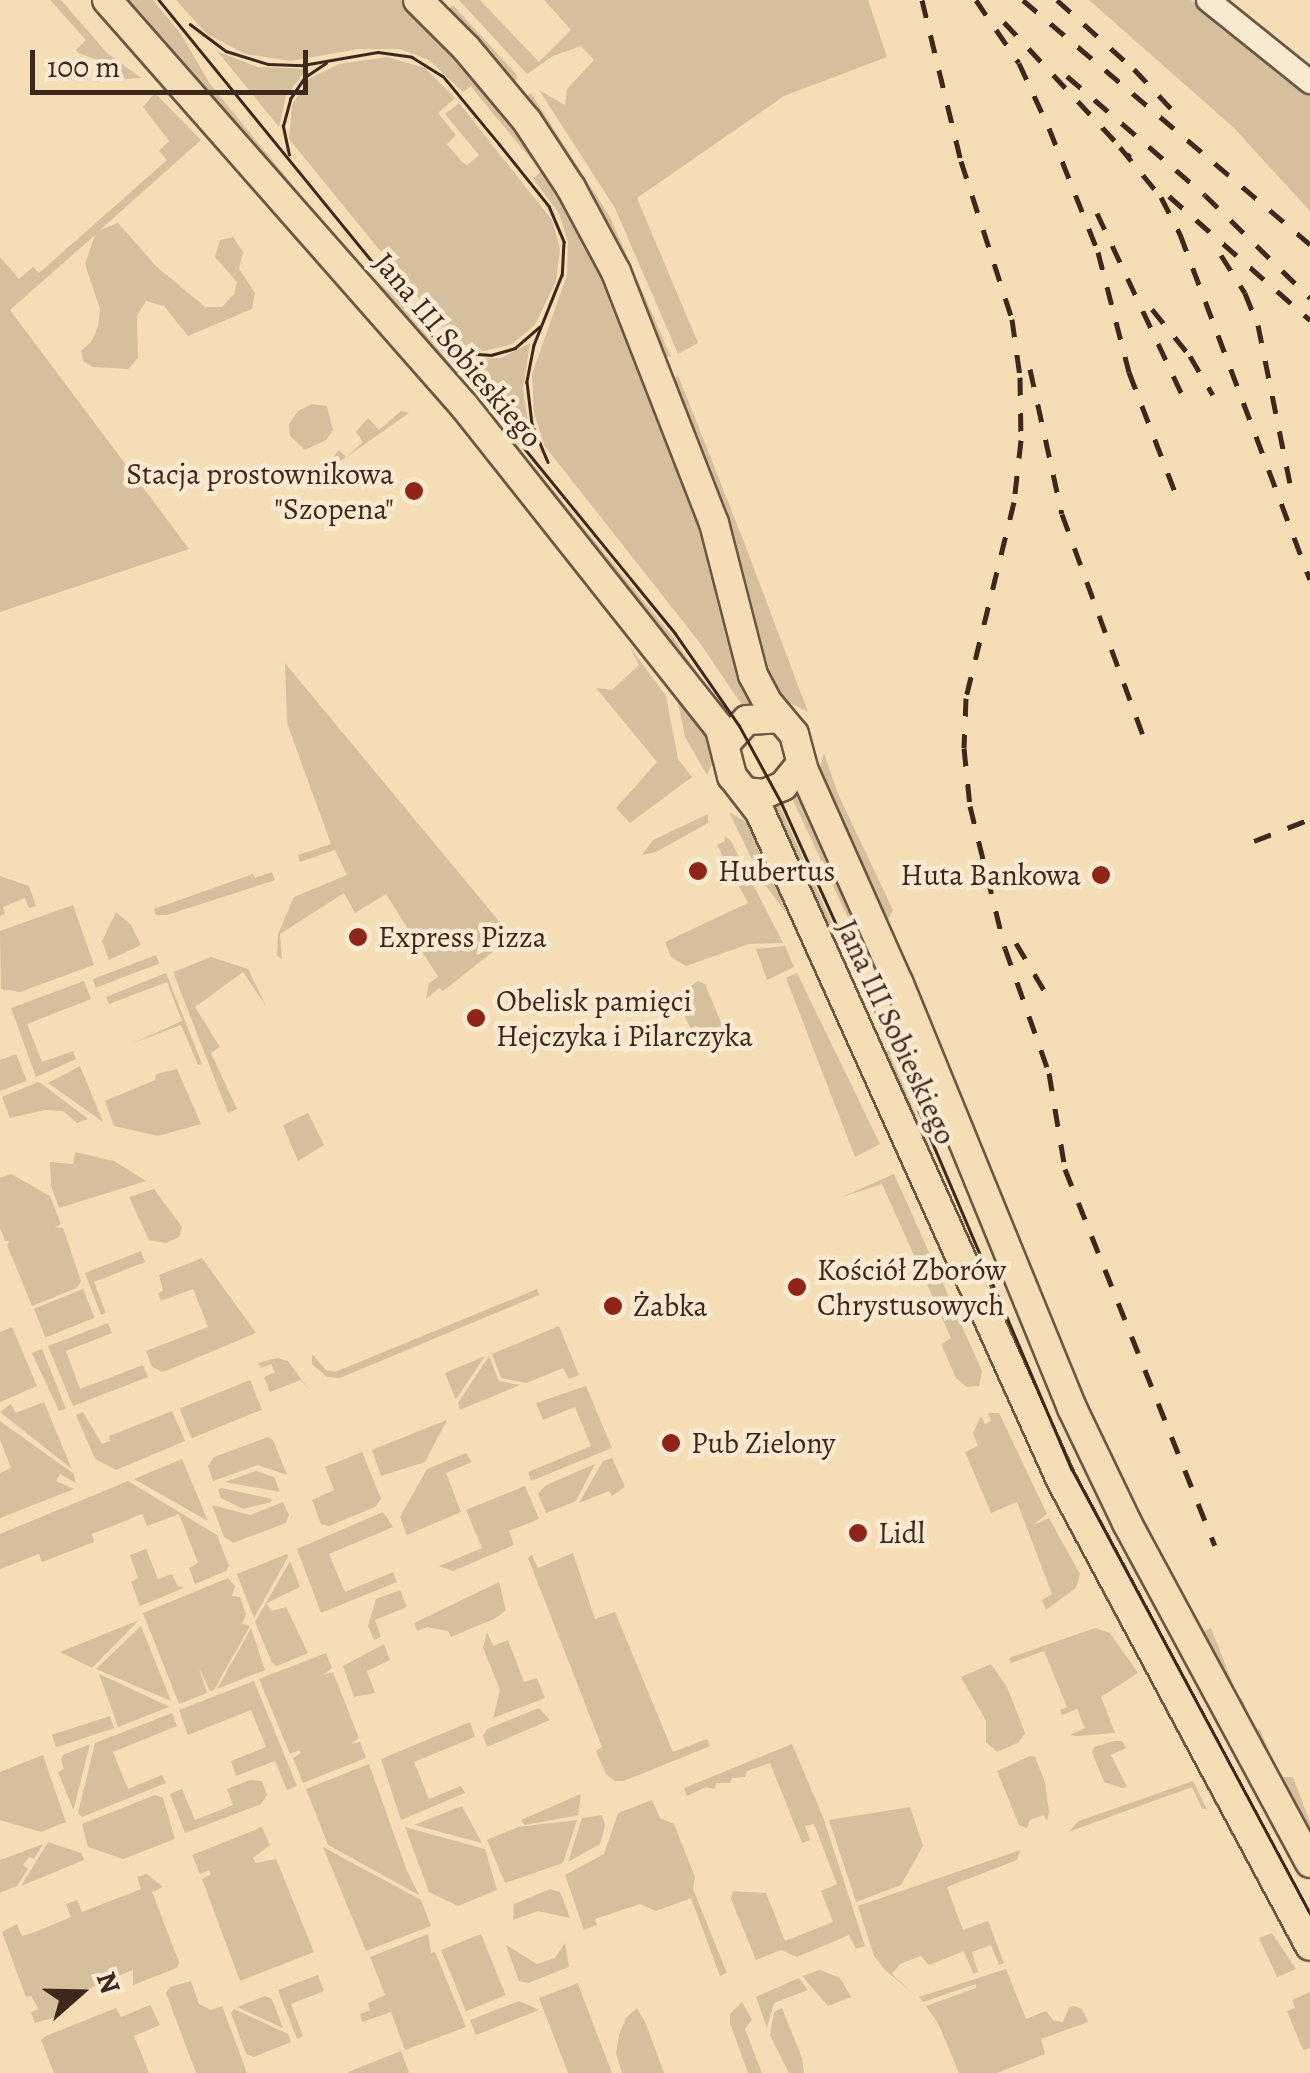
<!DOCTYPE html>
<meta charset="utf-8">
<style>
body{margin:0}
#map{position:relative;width:1310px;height:2073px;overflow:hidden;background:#f5deb6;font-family:Alegreya,serif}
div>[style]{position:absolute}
.green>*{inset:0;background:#d6bf9c;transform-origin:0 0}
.roads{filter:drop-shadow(2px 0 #6c5644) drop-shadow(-2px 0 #6c5644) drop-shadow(0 2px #6c5644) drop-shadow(0 -2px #6c5644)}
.minor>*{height:22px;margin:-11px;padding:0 11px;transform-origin:11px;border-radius:11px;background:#f8ead0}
.major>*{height:28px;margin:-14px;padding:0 14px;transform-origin:14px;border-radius:14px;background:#f5deb6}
.tram>*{height:2.5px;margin:-1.25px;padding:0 1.25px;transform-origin:1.25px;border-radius:1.25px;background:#3e281e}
.rail>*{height:5px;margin-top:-2.5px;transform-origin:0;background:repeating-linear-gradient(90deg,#3e281e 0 18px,transparent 0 36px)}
.dots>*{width:28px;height:28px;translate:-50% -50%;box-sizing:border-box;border:5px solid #f8ead0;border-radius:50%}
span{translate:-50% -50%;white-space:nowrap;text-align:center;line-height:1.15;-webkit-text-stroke:9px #f8ead0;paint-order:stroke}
.street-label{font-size:30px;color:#3e281e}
.poi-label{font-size:30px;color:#3e281e}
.right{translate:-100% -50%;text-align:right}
.left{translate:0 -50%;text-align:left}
.north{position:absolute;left:30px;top:1943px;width:100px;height:100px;-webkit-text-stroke:8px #f8ead0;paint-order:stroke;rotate:70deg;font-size:28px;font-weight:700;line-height:40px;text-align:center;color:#3e281e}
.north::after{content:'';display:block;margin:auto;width:35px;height:45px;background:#3e281e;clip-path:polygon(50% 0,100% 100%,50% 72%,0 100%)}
.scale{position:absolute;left:30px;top:50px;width:278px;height:45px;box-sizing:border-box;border:5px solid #3e281e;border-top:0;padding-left:12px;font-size:30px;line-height:35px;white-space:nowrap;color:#3e281e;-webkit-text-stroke:8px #f8ead0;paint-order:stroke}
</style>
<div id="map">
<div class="green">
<i style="clip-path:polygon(50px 0,61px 0,107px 53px,141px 78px,126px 79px,109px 64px,78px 53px,76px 50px,86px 40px)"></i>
<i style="clip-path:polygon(121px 0,153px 0,181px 34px,210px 84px,353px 259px,399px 301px,672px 636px,729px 720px)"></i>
<i style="clip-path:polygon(176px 0,402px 0,501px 105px,593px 248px,696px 502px,755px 707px,744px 708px,700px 643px,544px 445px,534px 412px,532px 374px,567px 275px,568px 242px,559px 213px,533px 179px,541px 171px,481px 99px,471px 86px,463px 92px,429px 60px,400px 49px,358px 49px,291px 61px,245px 54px,207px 34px)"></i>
<i style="clip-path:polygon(459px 0,480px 0,539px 62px,571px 30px,544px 0,868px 0,887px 57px,784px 96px,637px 198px,698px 343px,678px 354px,615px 208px,539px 90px,565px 105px,567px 89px,594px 60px,581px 46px,553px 56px,527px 74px)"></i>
<i style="clip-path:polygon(1089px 0,1191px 0,1310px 95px,1310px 211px,1233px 127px)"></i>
<i style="clip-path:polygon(453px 5px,516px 74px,517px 79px,511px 85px,446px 13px)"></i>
<i style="clip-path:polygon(217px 51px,257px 67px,307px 69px,286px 96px,279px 127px)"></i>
<i style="clip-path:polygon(387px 57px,425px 68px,455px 98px,438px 113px,456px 135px,447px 144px,461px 161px,467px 165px,479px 155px,445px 114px,459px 103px,552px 220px,560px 249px,556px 281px,535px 325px,512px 344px,484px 351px,458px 346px,289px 139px,292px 105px,309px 79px,339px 64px)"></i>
<i style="clip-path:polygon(155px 93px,201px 140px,100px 230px,118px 223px,156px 266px,205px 307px,222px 307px,234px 294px,237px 282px,215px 257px,220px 240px,233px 237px,243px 252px,239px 269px,255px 293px,252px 309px,188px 336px,164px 306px,146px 301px,137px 316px,138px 358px,128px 369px,93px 367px,83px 361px,81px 351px,92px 341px,98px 326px,100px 309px,85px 264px,95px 235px,10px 310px,189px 549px,0 612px,0 257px,19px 279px,33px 267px,39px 273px,167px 160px,159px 151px,169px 141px,143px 107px)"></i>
<i style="clip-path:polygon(531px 93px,610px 217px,671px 357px,661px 355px,522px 99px)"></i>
<i style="clip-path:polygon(530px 343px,523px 389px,530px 435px,469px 359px,501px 358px)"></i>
<i style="clip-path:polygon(678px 375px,744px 542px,808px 712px,782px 699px,770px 685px,671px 382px)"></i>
<i style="clip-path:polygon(312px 404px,327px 406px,333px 430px,326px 440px,305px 450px,290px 436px,289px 424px,298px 411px)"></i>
<i style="clip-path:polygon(401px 411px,409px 413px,338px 463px,333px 457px,339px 450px,346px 457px,363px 442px,356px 432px,368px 418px,379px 430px)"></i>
<i style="clip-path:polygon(630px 647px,666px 696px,678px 759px,692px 777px,630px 823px,616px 808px,657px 762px,596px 688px,612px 690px,639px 665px)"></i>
<i style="clip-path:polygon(285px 663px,512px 937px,443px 991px,439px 988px,426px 999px,429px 983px,438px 977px,386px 894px,355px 913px,344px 893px,280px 934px,282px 959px,277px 956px,278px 934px,294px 897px,347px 875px,335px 850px,300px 862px,298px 855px,331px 844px,287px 723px)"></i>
<i style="clip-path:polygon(676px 693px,708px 729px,716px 755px,707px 775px,685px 737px)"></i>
<i style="clip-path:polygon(824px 753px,838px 794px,893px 910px,888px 920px,883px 921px,818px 773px)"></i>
<i style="clip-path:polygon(798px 788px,859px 915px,849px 920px,791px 796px)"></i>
<i style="left:778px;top:802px;width:137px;height:10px;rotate:66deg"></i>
<i style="clip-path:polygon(729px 812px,755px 827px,786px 913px,763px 882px)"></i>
<i style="clip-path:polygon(708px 814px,708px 823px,656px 852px,642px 855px,653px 840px)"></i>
<i style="clip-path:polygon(724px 836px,731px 841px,783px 943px,749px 944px,686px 966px,671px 957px,665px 942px,748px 903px,717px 845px,725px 841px)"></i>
<i style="clip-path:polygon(272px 872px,275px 880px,167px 915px,156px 915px,154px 909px,253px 874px,255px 878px)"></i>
<i style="clip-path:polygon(0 876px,29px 886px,36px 906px,29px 908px,25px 898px,3px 907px,5px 914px,0 916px)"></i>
<i style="clip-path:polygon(73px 905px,94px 965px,20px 992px,1px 989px,0 931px)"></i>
<i style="clip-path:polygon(116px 912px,131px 925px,141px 945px,109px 960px,102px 941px)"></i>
<i style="clip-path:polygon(785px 946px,794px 967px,767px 980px,756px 949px)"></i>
<i style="left:156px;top:955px;width:9px;height:68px;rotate:69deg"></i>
<i style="clip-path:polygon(211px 957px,248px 969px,266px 1006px,243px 972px,195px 1007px,220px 1047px,211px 1053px,237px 1109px,228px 1113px,173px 972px)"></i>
<i style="clip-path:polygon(166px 973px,202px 1064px,198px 1065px,181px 1025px,131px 1044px,182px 1021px,167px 982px,109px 1004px,106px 997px)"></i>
<i style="clip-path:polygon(797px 973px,880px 1144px,855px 1157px,786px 978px)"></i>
<i style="clip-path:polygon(84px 981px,91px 999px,27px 1024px,42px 1062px,73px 1051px,76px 1059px,36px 1077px,11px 1008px)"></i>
<i style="clip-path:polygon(698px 981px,705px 984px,725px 1032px,726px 1044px,714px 1052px,698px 1043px,682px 1011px,682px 992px)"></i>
<i style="clip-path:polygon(890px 1050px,892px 1059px,1006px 1325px,880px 1055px)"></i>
<i style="clip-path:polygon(16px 1054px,27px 1081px,0 1091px,0 1060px)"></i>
<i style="clip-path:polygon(80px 1066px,103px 1122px,48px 1083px)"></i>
<i style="clip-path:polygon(177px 1069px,201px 1124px,158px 1136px,114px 1126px,105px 1101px,155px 1080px,156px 1074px)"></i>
<i style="clip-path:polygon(38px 1082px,42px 1084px,88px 1119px,77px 1123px,63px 1111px,45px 1110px,10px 1118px,2px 1097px)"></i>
<i style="clip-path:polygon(308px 1113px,324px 1145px,298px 1161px,283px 1125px)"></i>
<i style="clip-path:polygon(75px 1152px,114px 1161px,146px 1181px,59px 1208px,51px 1186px,50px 1162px,73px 1164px)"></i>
<i style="clip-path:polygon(11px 1174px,50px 1196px,61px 1224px,55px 1227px,63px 1228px,81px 1281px,77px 1288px,32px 1306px,7px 1245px,9px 1241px,5px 1241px,0 1228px,0 1178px)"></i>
<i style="clip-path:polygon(894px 1174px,982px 1371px,979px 1386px,967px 1387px,956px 1378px,941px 1344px,951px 1338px,882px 1184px,842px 1197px)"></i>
<i style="clip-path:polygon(154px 1189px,182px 1227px,179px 1237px,166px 1243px,149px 1240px,129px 1197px)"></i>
<i style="clip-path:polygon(141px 1251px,145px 1262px,94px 1282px,106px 1313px,101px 1315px,85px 1273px)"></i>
<i style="clip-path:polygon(202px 1258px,256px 1333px,163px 1372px,152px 1367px,146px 1351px,208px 1327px,193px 1289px,161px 1301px,158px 1293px,163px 1291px,159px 1275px)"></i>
<i style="left:83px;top:1289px;width:31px;height:53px;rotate:68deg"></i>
<i style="clip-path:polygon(537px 1289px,539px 1295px,340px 1378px,327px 1377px,312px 1364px,312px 1354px,326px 1370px,335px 1372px)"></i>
<i style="clip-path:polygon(108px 1323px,112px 1333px,66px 1351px,80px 1389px,143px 1365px,148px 1377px,73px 1406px,48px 1346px)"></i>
<i style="clip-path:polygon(559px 1326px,579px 1375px,569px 1379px,563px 1368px,526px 1383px,501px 1378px,492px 1354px)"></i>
<i style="clip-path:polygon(12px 1327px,37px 1386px,0 1402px,0 1332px)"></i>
<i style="clip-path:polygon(42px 1349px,66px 1409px,59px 1411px,32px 1353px)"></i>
<i style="clip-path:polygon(485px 1356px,457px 1398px,455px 1398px,445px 1373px)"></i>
<i style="clip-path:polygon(489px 1356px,499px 1381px,520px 1385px,460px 1410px,458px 1403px)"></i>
<i style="clip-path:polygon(277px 1358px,288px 1361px,310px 1391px,301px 1380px,270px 1392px,264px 1377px,275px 1372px,271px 1364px,261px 1368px,258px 1363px)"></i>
<i style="left:250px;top:1380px;width:32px;height:76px;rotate:68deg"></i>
<i style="clip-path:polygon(586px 1386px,612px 1448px,531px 1481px,528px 1472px,591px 1446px,575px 1407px,543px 1420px,536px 1403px)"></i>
<i style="clip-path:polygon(44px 1402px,70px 1465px,72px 1469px,0 1412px,11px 1404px,16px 1413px)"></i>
<i style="clip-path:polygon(172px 1411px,185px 1441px,116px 1470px,95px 1459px,76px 1415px,83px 1412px,102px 1444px,110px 1441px,109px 1436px)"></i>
<i style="clip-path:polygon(988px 1413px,999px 1413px,1047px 1514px,1033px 1525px,1049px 1518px,1080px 1574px,1076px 1588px,1046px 1610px,1042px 1600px,1052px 1594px,1017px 1502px,991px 1513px,965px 1452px,978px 1446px,973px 1433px,981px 1416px,985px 1424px,991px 1421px)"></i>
<i style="clip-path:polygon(447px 1420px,425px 1462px,381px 1476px,372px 1450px)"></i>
<i style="clip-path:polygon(0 1421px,74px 1474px,76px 1483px,60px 1474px,56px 1481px,74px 1489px,0 1518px,0 1473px,11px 1468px,0 1439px)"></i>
<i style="clip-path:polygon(268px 1437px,273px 1440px,287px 1475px,258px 1465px,213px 1481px,208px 1466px,214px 1457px)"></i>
<i style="clip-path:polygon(362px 1452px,381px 1499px,375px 1507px,329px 1526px,321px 1524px,312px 1500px,334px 1490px,325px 1467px)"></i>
<i style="clip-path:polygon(466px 1453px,472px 1462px,446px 1473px,461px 1512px,407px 1535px,400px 1517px,427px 1469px)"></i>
<i style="clip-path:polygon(612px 1458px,625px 1487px,612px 1496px,609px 1491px,579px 1503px,603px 1461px)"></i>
<i style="clip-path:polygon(182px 1459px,208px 1521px,134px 1479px)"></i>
<i style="clip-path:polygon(595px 1464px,576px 1501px,546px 1513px,538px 1494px,546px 1485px)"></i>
<i style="clip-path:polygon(256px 1471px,274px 1477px,280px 1492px,225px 1482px)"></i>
<i style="clip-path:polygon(128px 1481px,217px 1535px,229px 1566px,226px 1571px,195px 1584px,189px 1568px,198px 1563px,179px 1514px,147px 1526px,142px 1514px,92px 1534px,94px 1542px,42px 1562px,39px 1554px,0 1569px,0 1534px)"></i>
<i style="clip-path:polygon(525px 1486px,539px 1519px,509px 1531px,514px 1545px,453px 1571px,439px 1566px,482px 1548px,466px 1510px)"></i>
<i style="clip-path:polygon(222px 1488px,272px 1499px,271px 1502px,243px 1509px,221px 1498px,218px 1490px)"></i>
<i style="clip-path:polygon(283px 1502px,289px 1515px,286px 1523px,233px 1543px,224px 1537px,212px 1505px,250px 1515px)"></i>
<i style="clip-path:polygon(383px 1512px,393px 1527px,329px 1554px,345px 1592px,393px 1572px,397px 1582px,321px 1613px,297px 1549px)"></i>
<i style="clip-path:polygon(146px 1549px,158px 1579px,172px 1574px,177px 1585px,184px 1588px,140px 1606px,131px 1582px,138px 1578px,130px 1555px)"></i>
<i style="clip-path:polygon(573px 1553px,595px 1619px,615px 1612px,673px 1752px,707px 1739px,710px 1746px,624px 1781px,615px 1781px,606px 1774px,596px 1751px,602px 1747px,528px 1558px,532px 1555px,538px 1568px)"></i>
<i style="clip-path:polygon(287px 1554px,288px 1557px,254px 1618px,237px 1574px)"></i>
<i style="clip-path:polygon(290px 1561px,300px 1587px,267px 1603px,271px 1611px,286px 1607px,308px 1653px,277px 1666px,272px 1663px,255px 1622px)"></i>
<i style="clip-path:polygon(228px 1578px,235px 1586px,232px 1596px,240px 1597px,246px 1614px,242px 1624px,250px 1626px,214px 1690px,210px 1691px,199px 1668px,207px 1693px,179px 1704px,143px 1613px)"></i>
<i style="clip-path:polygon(499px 1582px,506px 1610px,496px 1618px,451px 1637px,448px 1631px,427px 1627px,417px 1631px,414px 1623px)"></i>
<i style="clip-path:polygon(400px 1590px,407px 1607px,375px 1620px,381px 1637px,374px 1640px,368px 1626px,376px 1599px)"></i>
<i style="clip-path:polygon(139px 1620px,92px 1668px,60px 1652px)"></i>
<i style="clip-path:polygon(141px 1626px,171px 1701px,96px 1669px)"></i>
<i style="clip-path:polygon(251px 1628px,265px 1670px,217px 1689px)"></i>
<i style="clip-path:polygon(1095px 1628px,1110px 1633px,1138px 1673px,1101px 1697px,1115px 1733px,1077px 1736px,1070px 1735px,1085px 1728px,1077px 1709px,1062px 1715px,1060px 1710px,1067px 1707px,1044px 1651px,1011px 1663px,1009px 1658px)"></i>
<i style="clip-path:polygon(1211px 1628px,1239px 1699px,1242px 1698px,1254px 1730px,1260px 1729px,1279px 1777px,1293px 1777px,1310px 1822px,1310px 1843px,1198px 1634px)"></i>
<i style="clip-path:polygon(487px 1632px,493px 1646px,508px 1640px,524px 1682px,537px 1678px,545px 1698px,493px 1718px,500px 1690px,483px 1648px)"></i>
<i style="clip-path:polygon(384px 1644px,390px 1660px,367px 1671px,375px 1693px,354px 1697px,343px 1666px)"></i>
<i style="clip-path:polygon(326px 1653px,332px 1668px,323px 1675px,333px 1672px,359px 1738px,351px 1744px,360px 1742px,366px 1758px,303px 1783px,293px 1758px,301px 1753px,299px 1750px,290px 1754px,259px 1679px)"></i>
<i style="clip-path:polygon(991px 1664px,1007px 1687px,1025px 1733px,1019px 1742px,997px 1752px,986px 1742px,986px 1721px,961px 1677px)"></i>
<i style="clip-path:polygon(99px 1674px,168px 1706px,169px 1707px,118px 1727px)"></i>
<i style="clip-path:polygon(254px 1681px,297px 1786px,287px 1790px,275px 1761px,236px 1776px,231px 1761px,266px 1747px,251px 1710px,188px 1735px,179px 1710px)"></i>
<i style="clip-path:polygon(539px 1708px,550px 1720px,487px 1747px,483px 1736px,487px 1729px)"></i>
<i style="clip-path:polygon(172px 1713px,177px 1726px,113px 1752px,128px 1789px,162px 1775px,166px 1783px,82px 1817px,78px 1813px,95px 1743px)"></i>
<i style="left:110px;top:1716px;width:13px;height:61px;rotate:72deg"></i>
<i style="clip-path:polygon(470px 1722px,475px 1737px,414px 1762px,429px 1799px,461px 1786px,465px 1793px,401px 1820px,381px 1759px)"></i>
<i style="clip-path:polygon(1114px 1741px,1122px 1741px,1126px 1748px,1111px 1755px,1127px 1787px,1122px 1788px,1104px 1782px,1092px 1752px,1094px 1747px)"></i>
<i style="clip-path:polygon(90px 1744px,74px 1808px,73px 1809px,58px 1772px,64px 1769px,61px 1760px,63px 1755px)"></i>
<i style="clip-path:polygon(792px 1744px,823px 1817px,865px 1946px,856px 1949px,849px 1935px,797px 1957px,781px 1950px,756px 1960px,731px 1899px,733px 1891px,766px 1893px,785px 1941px,833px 1922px,821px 1891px,837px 1884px,814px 1824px,805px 1826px,810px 1840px,802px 1843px,770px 1763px,747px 1771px,745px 1777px,732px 1778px,730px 1783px,716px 1783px,715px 1789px,706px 1787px,687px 1796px,684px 1788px)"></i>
<i style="clip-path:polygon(43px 1755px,66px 1822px,41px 1832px,0 1820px,0 1772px)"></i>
<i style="clip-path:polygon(1030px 1756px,1035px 1757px,1045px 1782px,1049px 1812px,1047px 1821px,1044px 1815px,1030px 1820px,1027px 1828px,1019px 1825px,997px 1771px)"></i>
<i style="clip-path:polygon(369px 1764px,407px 1871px,419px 1895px,328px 1845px,306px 1789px)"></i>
<i style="clip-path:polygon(250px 1780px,262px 1781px,267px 1795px,261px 1804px,185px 1833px,170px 1794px,182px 1789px,195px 1820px,233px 1805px,227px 1789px)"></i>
<i style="clip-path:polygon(1193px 1781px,1207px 1809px,1202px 1809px,1192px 1787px,1068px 1832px,1079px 1821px)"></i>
<i style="clip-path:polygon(581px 1794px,578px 1815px,525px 1825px,521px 1820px)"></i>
<i style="clip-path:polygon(155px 1795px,163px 1798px,175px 1839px,123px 1859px,88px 1847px,82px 1824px)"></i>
<i style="clip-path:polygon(652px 1800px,660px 1818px,674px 1824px,695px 1877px,693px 1889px,727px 1973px,720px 1976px,691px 1898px,656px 1911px,640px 1904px,595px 1919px,597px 1925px,584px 1930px,565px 1875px,604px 1854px,618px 1813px)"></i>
<i style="clip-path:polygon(462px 1806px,482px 1843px,414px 1825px)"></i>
<i style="clip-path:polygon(910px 1807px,923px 1846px,901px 1885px,856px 1902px,829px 1820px)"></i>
<i style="clip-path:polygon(602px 1815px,605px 1826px,600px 1844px,568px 1862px,582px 1818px)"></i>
<i style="clip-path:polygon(577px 1820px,563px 1863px,505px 1883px,487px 1840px,518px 1827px)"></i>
<i style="clip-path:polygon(262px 1827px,270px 1845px,253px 1858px,256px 1863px,276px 1859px,314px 1952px,240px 1981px,202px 1879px,211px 1874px,209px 1870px,200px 1874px,192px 1855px)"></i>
<i style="clip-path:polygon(405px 1827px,485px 1849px,497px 1890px,458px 1906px,429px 1892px)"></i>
<i style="clip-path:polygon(48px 1842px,81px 1853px,84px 1860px,21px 1886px)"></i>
<i style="clip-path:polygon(43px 1844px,34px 1859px,29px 1857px,23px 1865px,28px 1869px,17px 1886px,0 1893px,0 1860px)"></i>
<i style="clip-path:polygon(323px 1847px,421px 1900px,431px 1926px,366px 1951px)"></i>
<i style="clip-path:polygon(1020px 1850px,1017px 1860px,947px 1887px,963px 1930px,988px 1921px,1004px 1963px,999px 1965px,991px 1945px,972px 1952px,978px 1972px,973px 1974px,964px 1951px,929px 1965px,921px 1956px,900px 1964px,892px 1974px,916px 1996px,885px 1970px,874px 1956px,858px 1906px)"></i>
<i style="clip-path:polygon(147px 1874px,163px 1887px,152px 1892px,179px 1962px,177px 1968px,133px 1985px,133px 1970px,62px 2000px,56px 2017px,35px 2023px,31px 2012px,38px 2009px,36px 2004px,31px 1996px,26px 1997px,2px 1932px,17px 1924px,22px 1936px,35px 1932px,71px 1917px,66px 1904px,77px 1900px,82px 1912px,141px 1889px,137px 1877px)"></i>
<i style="clip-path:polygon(550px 1889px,560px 1892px,570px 1918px,538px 1911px,513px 1920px,514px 1904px)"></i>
<i style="clip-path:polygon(1272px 1933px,1296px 1969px,1277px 1977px,1259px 1938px)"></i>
<i style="clip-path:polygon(428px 1934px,431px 1953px,435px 1952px,466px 2027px,405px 2050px,391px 2012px,362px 2022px,360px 2014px,370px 2010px,368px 2003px,385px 1995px,370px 1957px)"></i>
<i style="left:481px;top:1934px;width:66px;height:43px;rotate:68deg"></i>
<i style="clip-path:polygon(565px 1943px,569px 1967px,528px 1983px,519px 1981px,506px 1945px,537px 1964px,555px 1958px)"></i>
<i style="clip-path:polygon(1006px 1969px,1026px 2019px,1046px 2011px,1054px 2021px,1063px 2022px,1069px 2007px,1074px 2006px,1082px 2009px,1088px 2022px,1041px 2039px,1045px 2054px,997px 2073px,959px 2073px,938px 2023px,926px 2006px,976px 1988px,976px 1984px,923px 2002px,919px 1997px)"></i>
<i style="clip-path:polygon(820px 1970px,840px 1978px,851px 1997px,828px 2006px,802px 1976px)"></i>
<i style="clip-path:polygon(318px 1975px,324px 1991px,291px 2004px,303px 2036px,297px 2039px,278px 1990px)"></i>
<i style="clip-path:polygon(799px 1978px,808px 1990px,774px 2003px,767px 2028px,756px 1997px)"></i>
<i style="clip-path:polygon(191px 1981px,199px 2004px,211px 2010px,222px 2006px,247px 2073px,196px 2073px,166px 1993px,170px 1987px)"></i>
<i style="clip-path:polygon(578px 1983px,578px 1984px,612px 2073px,568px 2073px,539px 1998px)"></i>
<i style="clip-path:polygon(1310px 1992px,1310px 2048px,1303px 2050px,1287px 2011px,1295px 2008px,1292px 2000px)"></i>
<i style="clip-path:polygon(265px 1996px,272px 1999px,283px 2028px,237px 2007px)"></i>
<i style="clip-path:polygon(519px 2001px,539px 2010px,476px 2035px,470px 2020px)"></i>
<i style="clip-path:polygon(742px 2002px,752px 2020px,745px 2029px,762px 2073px,748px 2073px,730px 2023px,730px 2014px)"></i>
<i style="clip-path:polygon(150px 2005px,160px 2025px,134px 2036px,149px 2073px,54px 2073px,41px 2040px,46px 2036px,116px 2008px,121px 2017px)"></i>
<i style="clip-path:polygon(637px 2008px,646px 2024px,664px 2073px,622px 2073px,616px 2054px,619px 2035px,626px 2018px)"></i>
<i style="clip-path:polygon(782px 2008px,802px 2058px,804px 2073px,789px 2073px,770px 2035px,774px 2012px)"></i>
<i style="clip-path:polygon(234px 2009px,288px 2034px,291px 2042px,254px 2057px,246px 2054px,231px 2013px)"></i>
<i style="clip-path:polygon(401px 2051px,409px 2073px,348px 2073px,348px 2072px)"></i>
</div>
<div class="roads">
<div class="minor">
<i style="left:1208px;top:0;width:131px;rotate:38.8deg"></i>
</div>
<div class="major">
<i style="left:107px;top:0;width:542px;rotate:48.66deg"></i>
<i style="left:465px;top:407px;width:411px;rotate:51.6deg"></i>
<i style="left:720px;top:729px;width:49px;rotate:75.7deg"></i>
<i style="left:732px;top:776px;width:46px;rotate:52.1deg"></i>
<i style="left:760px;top:812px;width:733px;rotate:65.74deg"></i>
<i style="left:1061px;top:1480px;width:528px;rotate:61.88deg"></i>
<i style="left:418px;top:0;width:68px;rotate:45deg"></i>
<i style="left:466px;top:48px;width:95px;rotate:50.1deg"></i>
<i style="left:527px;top:121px;width:80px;rotate:56.7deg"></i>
<i style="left:571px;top:188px;width:95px;rotate:61.8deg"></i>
<i style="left:616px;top:272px;width:269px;rotate:68.7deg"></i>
<i style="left:714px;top:523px;width:157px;rotate:75.6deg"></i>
<i style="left:753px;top:675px;width:32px;rotate:62deg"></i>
<i style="left:768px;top:703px;width:40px;rotate:50deg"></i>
<i style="left:794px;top:734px;width:38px;rotate:75deg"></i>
<i style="left:804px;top:771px;width:233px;rotate:66deg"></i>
<i style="left:899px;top:984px;width:458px;rotate:67.8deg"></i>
<i style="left:1072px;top:1408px;width:127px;rotate:64.4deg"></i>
<i style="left:1127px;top:1523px;width:386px;rotate:61.7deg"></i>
<i style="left:726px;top:743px;width:31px;rotate:-48deg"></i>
<i style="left:747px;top:720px;width:33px;rotate:-3deg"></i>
<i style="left:745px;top:792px;width:19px;rotate:6deg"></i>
<i style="left:764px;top:794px;width:21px;rotate:-23deg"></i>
<i style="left:783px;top:786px;width:28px;rotate:-51deg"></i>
</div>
</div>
<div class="tram">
<i style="left:159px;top:0;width:817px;rotate:50.81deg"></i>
<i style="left:675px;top:633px;width:112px;rotate:55.2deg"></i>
<i style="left:739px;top:725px;width:88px;rotate:61.4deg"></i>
<i style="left:781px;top:802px;width:265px;rotate:65.7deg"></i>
<i style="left:890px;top:1043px;width:463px;rotate:66.9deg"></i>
<i style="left:1072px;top:1469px;width:504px;rotate:61.81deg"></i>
<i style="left:190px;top:24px;width:45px;rotate:36.9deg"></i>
<i style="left:226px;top:51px;width:44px;rotate:17.2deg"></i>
<i style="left:268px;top:64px;width:35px;rotate:2deg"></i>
<i style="left:303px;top:65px;width:76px;rotate:-9.8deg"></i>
<i style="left:378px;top:52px;width:34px;rotate:8deg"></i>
<i style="left:412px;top:57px;width:36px;rotate:32deg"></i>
<i style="left:443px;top:76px;width:89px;rotate:50.4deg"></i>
<i style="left:500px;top:145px;width:78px;rotate:51.2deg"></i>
<i style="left:549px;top:206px;width:39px;rotate:67deg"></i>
<i style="left:564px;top:242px;width:33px;rotate:93deg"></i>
<i style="left:562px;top:275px;width:75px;rotate:111.8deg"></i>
<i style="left:534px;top:345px;width:38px;rotate:101deg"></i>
<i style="left:527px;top:382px;width:42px;rotate:83.2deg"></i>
<i style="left:532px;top:424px;width:41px;rotate:67.2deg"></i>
<i style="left:289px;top:155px;width:30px;rotate:-102deg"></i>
<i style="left:283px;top:126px;width:28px;rotate:-75deg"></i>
<i style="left:290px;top:99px;width:27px;rotate:-56deg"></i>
<i style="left:305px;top:77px;width:25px;rotate:-34deg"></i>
<i style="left:441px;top:342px;width:25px;rotate:26deg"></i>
<i style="left:464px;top:353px;width:27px;rotate:4deg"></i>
<i style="left:491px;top:355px;width:25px;rotate:-16deg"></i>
<i style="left:515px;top:348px;width:32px;rotate:-41deg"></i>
</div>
<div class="rail">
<i style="left:922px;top:0;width:166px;rotate:76.4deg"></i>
<i style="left:961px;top:161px;width:166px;rotate:72.1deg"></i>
<i style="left:1012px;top:319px;width:59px;rotate:82.1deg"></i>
<i style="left:1020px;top:377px;width:63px;rotate:89.1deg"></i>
<i style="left:1021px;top:440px;width:62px;rotate:96.4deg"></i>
<i style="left:1014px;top:502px;width:202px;rotate:103.8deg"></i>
<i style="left:966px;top:698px;width:50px;rotate:92.3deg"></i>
<i style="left:964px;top:748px;width:58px;rotate:84.1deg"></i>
<i style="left:970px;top:806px;width:146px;rotate:76.2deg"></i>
<i style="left:1005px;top:948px;width:133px;rotate:70.6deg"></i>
<i style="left:1049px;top:1073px;width:97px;rotate:80.5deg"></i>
<i style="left:1065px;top:1169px;width:405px;rotate:68.3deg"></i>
<i style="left:976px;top:0;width:76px;rotate:55.7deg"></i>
<i style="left:1019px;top:63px;width:72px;rotate:65.2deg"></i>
<i style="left:1049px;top:128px;width:133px;rotate:68.4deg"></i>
<i style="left:1098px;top:252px;width:124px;rotate:75.5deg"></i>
<i style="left:1129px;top:372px;width:142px;rotate:69deg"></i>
<i style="left:1023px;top:0;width:377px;rotate:40.4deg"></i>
<i style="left:1057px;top:0;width:103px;rotate:41.9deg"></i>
<i style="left:1134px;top:69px;width:67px;rotate:46.8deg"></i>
<i style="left:1004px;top:22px;width:185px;rotate:47deg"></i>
<i style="left:1067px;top:76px;width:182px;rotate:40.8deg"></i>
<i style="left:1205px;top:195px;width:147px;rotate:44.4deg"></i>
<i style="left:1120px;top:147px;width:65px;rotate:50.6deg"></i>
<i style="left:1161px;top:197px;width:42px;rotate:62.8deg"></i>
<i style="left:1180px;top:234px;width:369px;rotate:69.4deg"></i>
<i style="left:1169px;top:196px;width:188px;rotate:41.3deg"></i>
<i style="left:1097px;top:213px;width:212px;rotate:64.9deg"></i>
<i style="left:1221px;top:255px;width:45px;rotate:57.7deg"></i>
<i style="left:1245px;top:293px;width:35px;rotate:68deg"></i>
<i style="left:1258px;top:325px;width:161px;rotate:78.6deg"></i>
<i style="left:1152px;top:309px;width:60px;rotate:51deg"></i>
<i style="left:1190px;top:356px;width:45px;rotate:59.5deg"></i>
<i style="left:1030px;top:369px;width:148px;rotate:77.6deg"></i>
<i style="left:1062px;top:514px;width:242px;rotate:69.9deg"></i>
<i style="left:1254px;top:841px;width:60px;rotate:-21.4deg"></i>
<i style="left:1016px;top:943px;width:69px;rotate:59.3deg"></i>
</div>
<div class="dots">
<i style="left:414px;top:491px;background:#8f2418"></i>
<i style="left:698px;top:871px;background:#8f2418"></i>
<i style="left:1101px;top:875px;background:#8f2418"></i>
<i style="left:358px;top:937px;background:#8f2418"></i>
<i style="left:476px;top:1018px;background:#8f2418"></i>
<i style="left:797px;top:1287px;background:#8f2418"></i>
<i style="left:613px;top:1306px;background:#8f2418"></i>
<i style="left:671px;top:1443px;background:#8f2418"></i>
<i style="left:858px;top:1533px;background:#8f2418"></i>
</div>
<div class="street-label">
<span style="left:458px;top:350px;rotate:50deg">Jana III Sobieskiego</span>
<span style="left:896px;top:1032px;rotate:65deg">Jana III Sobieskiego</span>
</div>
<div class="poi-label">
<span class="right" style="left:394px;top:491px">Stacja prostownikowa<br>"Szopena"</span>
<span class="left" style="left:718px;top:871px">Hubertus</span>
<span class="right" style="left:1081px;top:875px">Huta Bankowa</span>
<span class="left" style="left:378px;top:937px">Express Pizza</span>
<span class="left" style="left:496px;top:1018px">Obelisk pamięci<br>Hejczyka i Pilarczyka</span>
<span class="left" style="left:817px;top:1287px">Kościół Zborów<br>Chrystusowych</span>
<span class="left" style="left:633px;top:1306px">Żabka</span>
<span class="left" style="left:691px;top:1443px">Pub Zielony</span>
<span class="left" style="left:878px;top:1533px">Lidl</span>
</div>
<div class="north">N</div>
<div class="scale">100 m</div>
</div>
